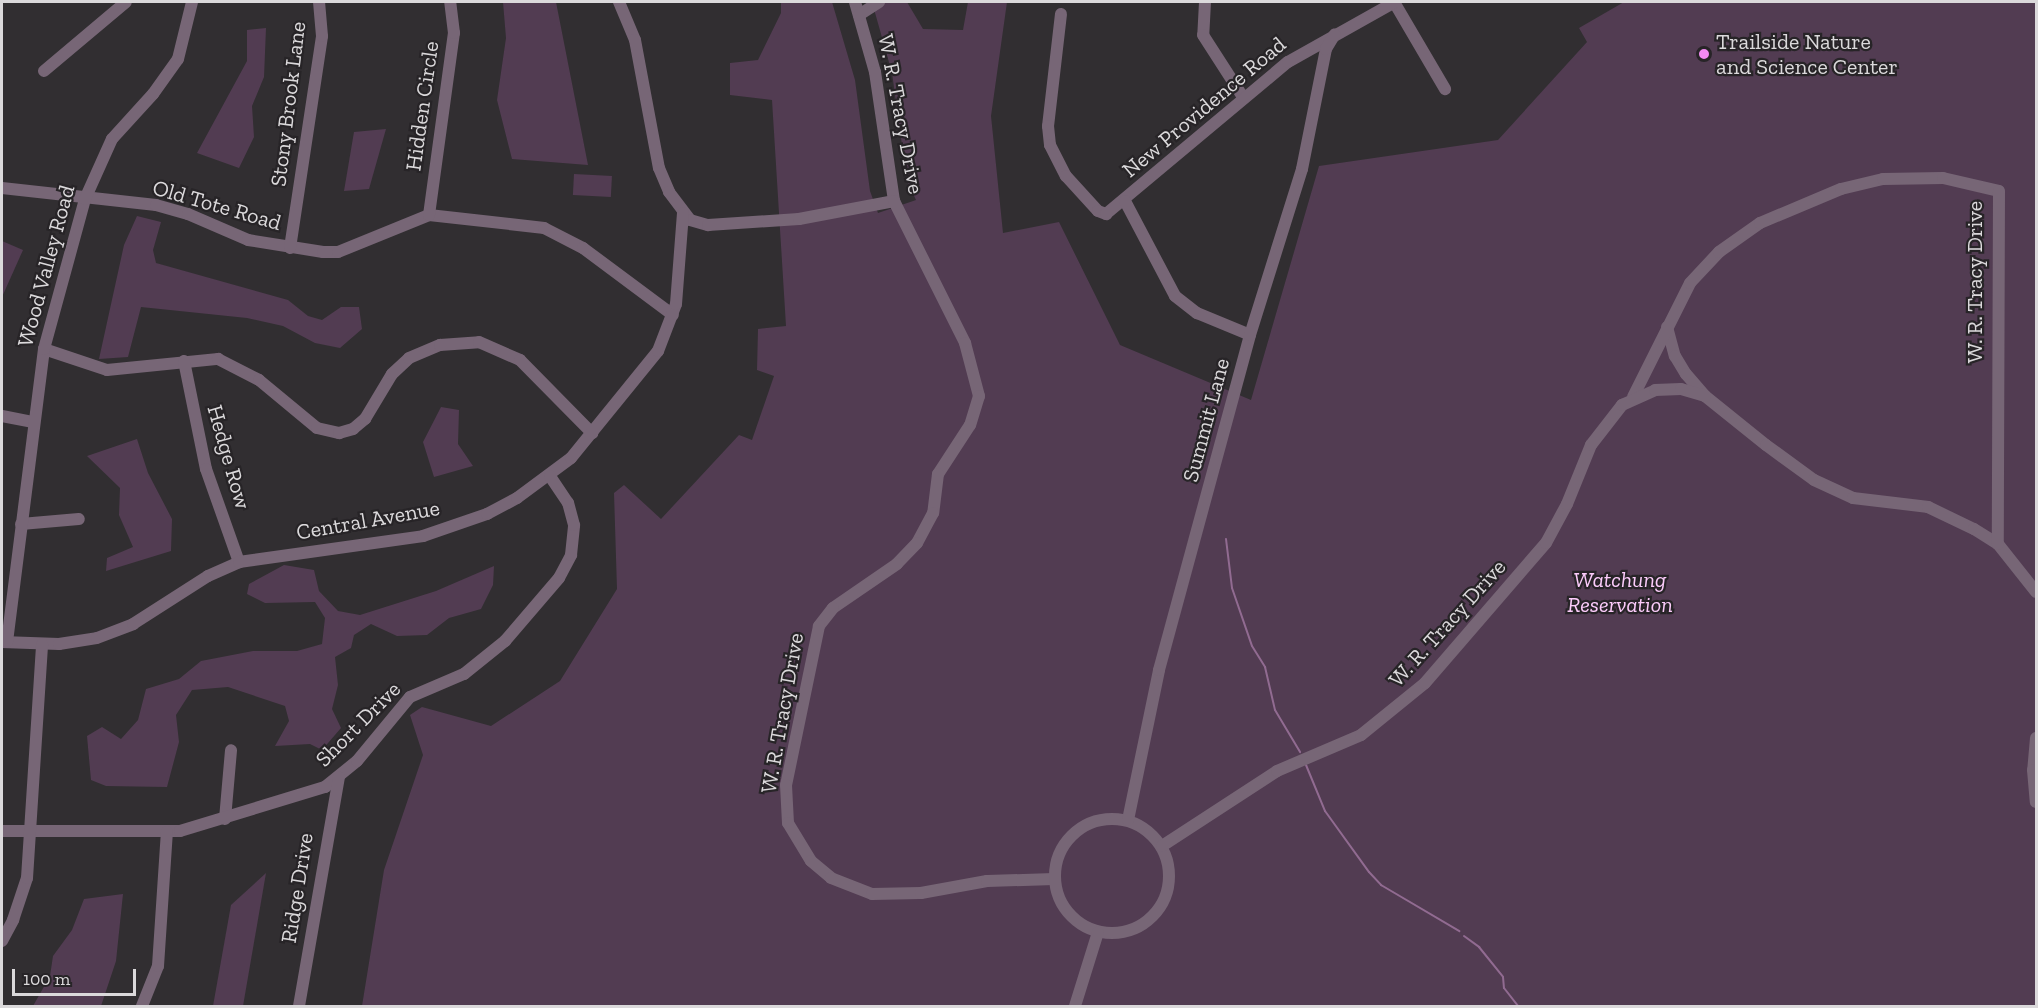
<!DOCTYPE html>
<style>
body{margin:0}
#map{position:relative;width:2038px;height:1008px;overflow:hidden;background:#312e31;font-family:"Zilla Slab",serif}
div>[style]{position:absolute}
.green>*{inset:0;background:#523c52;transform-origin:0 0}
.stream>*{height:2px;margin:-1px;padding:0 1px;transform-origin:1px;border-radius:1px;background:#916b91}
.minor>*{height:12px;margin:-6px;padding:0 6px;transform-origin:6px;border-radius:6px;background:#776676}
.minor>.ring{margin:-6px;padding:0;box-sizing:content-box;background:none;border:12px solid #776676;border-radius:50%}
.dots>*{width:16px;height:16px;translate:-50% -50%;box-sizing:border-box;border:3px solid #272427;border-radius:50%}
span{translate:-50% -50%;white-space:nowrap;text-align:center;line-height:1.15;-webkit-text-stroke:4.5px #272427;paint-order:stroke}
.poi-label{font-size:22px;color:#dbd9db}
.left{translate:0 -50%;text-align:left}
.street-label{font-size:22px;color:#dbd9db}
.park-label{font-size:22px;color:#fcccfb;font-style:italic}
.frame{position:absolute;inset:0;border:3px solid #dbd9db;pointer-events:none}
.scale{position:absolute;left:12px;top:969px;width:124px;height:27px;box-sizing:border-box;border:3px solid #dbd9db;border-top:0;padding-left:8px;font-size:18px;line-height:21px;white-space:nowrap;color:#dbd9db;-webkit-text-stroke:4px #272427;paint-order:stroke}
</style>
<div id="map">
<div class="green">
<i style="clip-path:polygon(503px 2px,556px 2px,588px 165px,512px 159px,497px 100px,506px 38px)"></i>
<i style="clip-path:polygon(781px 2px,832px 2px,855px 80px,870px 191px,878px 213px,916px 200px,907px 181px,892px 73px,872px 2px,907px 2px,923px 29px,963px 30px,968px 2px,1007px 2px,991px 116px,1003px 233px,1059px 222px,1120px 345px,1251px 400px,1319px 166px,1498px 140px,1587px 42px,1579px 28px,1624px 2px,2036px 2px,2036px 1006px,362px 1006px,384px 870px,423px 755px,410px 715px,422px 707px,491px 726px,560px 681px,617px 589px,614px 493px,624px 485px,661px 519px,739px 435px,752px 440px,774px 376px,757px 370px,758px 329px,786px 326px,772px 100px,730px 95px,730px 63px,758px 60px,781px 13px)"></i>
<i style="clip-path:polygon(266px 28px,264px 77px,252px 106px,254px 137px,239px 168px,197px 153px,247px 61px,247px 30px)"></i>
<i style="clip-path:polygon(386px 129px,369px 189px,344px 191px,354px 132px)"></i>
<i style="left:574px;top:174px;width:38px;height:21px;rotate:3deg"></i>
<i style="clip-path:polygon(137px 216px,161px 222px,153px 250px,156px 263px,288px 300px,308px 316px,322px 320px,341px 307px,359px 307px,362px 329px,340px 348px,315px 343px,283px 326px,247px 318px,141px 307px,128px 357px,99px 359px,124px 245px)"></i>
<i style="clip-path:polygon(2px 241px,23px 250px,2px 297px)"></i>
<i style="clip-path:polygon(441px 407px,459px 410px,458px 444px,473px 466px,434px 477px,423px 442px)"></i>
<i style="clip-path:polygon(137px 439px,148px 473px,172px 519px,171px 551px,106px 571px,107px 558px,133px 547px,119px 515px,120px 488px,87px 456px)"></i>
<i style="clip-path:polygon(284px 565px,314px 570px,319px 591px,338px 611px,360px 615px,436px 591px,494px 566px,493px 585px,481px 609px,449px 618px,427px 635px,397px 636px,371px 624px,354px 635px,351px 648px,335px 657px,338px 685px,332px 709px,341px 728px,322px 750px,310px 744px,275px 746px,289px 721px,285px 706px,228px 687px,192px 690px,176px 715px,179px 742px,167px 787px,106px 786px,91px 780px,87px 736px,102px 727px,121px 739px,138px 720px,146px 689px,179px 679px,201px 661px,253px 651px,297px 651px,322px 644px,325px 618px,315px 602px,265px 603px,247px 594px,249px 584px)"></i>
<i style="clip-path:polygon(266px 873px,243px 1006px,213px 1006px,231px 905px)"></i>
<i style="clip-path:polygon(123px 894px,116px 961px,101px 1006px,33px 1006px,50px 976px,53px 956px,72px 930px,84px 899px)"></i>
</div>
<div class="stream">
<i style="left:1226px;top:539px;width:49px;rotate:83deg"></i>
<i style="left:1232px;top:588px;width:61px;rotate:71deg"></i>
<i style="left:1252px;top:646px;width:25px;rotate:58deg"></i>
<i style="left:1265px;top:667px;width:44px;rotate:76.9deg"></i>
<i style="left:1275px;top:710px;width:49px;rotate:59.2deg"></i>
<i style="left:1306px;top:765px;width:50px;rotate:67.6deg"></i>
<i style="left:1325px;top:811px;width:75px;rotate:54.2deg"></i>
<i style="left:1369px;top:872px;width:18px;rotate:47deg"></i>
<i style="left:1381px;top:885px;width:91px;rotate:30.5deg"></i>
<i style="left:1464px;top:936px;width:19px;rotate:36deg"></i>
<i style="left:1479px;top:947px;width:38px;rotate:51deg"></i>
<i style="left:1503px;top:977px;width:11px;rotate:85deg"></i>
<i style="left:1504px;top:988px;width:23px;rotate:52deg"></i>
</div>
<div class="minor">
<i style="left:619px;top:2px;width:41px;rotate:67.2deg"></i>
<i style="left:635px;top:40px;width:130px;rotate:79.4deg"></i>
<i style="left:659px;top:168px;width:26px;rotate:67deg"></i>
<i style="left:669px;top:192px;width:35px;rotate:53deg"></i>
<i style="left:690px;top:220px;width:19px;rotate:16deg"></i>
<i style="left:708px;top:225px;width:91px;rotate:-3.8deg"></i>
<i style="left:799px;top:219px;width:97px;rotate:-10.7deg"></i>
<i style="left:855px;top:2px;width:73px;rotate:74.1deg"></i>
<i style="left:875px;top:72px;width:130px;rotate:81.6deg"></i>
<i style="left:894px;top:201px;width:159px;rotate:63.4deg"></i>
<i style="left:965px;top:343px;width:55px;rotate:75.2deg"></i>
<i style="left:979px;top:396px;width:30px;rotate:107deg"></i>
<i style="left:970px;top:425px;width:59px;rotate:123.1deg"></i>
<i style="left:938px;top:474px;width:39px;rotate:97deg"></i>
<i style="left:933px;top:513px;width:34px;rotate:118deg"></i>
<i style="left:917px;top:543px;width:29px;rotate:134deg"></i>
<i style="left:897px;top:564px;width:78px;rotate:145.5deg"></i>
<i style="left:833px;top:608px;width:23px;rotate:128deg"></i>
<i style="left:819px;top:626px;width:162px;rotate:101.7deg"></i>
<i style="left:786px;top:785px;width:38px;rotate:87deg"></i>
<i style="left:788px;top:823px;width:44px;rotate:58.8deg"></i>
<i style="left:811px;top:861px;width:26px;rotate:40deg"></i>
<i style="left:831px;top:878px;width:44px;rotate:21.3deg"></i>
<i style="left:872px;top:894px;width:49px;rotate:-1.2deg"></i>
<i style="left:921px;top:893px;width:67px;rotate:-10.3deg"></i>
<i style="left:987px;top:881px;width:67px;rotate:-1.7deg"></i>
<i style="left:1205px;top:2px;width:33px;rotate:93deg"></i>
<i style="left:1203px;top:35px;width:74px;rotate:57.2deg"></i>
<i style="left:1394px;top:2px;width:101px;rotate:59.6deg"></i>
<i style="left:1061px;top:14px;width:113px;rotate:96.6deg"></i>
<i style="left:1048px;top:126px;width:19px;rotate:84deg"></i>
<i style="left:1050px;top:145px;width:35px;rotate:63deg"></i>
<i style="left:1066px;top:176px;width:47px;rotate:47.6deg"></i>
<i style="left:1098px;top:211px;width:9px;rotate:21deg"></i>
<i style="left:1106px;top:214px;width:237px;rotate:-39.9deg"></i>
<i style="left:1288px;top:62px;width:123px;rotate:-29.3deg"></i>
<i style="left:859px;top:15px;width:24px;rotate:-33deg"></i>
<i style="left:44px;top:71px;width:107px;rotate:-40.1deg"></i>
<i style="left:2px;top:188px;width:155px;rotate:6.3deg"></i>
<i style="left:156px;top:205px;width:33px;rotate:16deg"></i>
<i style="left:188px;top:214px;width:65px;rotate:23.4deg"></i>
<i style="left:248px;top:240px;width:76px;rotate:9.1deg"></i>
<i style="left:323px;top:252px;width:15px"></i>
<i style="left:338px;top:252px;width:98px;rotate:-22.1deg"></i>
<i style="left:429px;top:215px;width:116px;rotate:6.4deg"></i>
<i style="left:544px;top:228px;width:44px;rotate:27.1deg"></i>
<i style="left:583px;top:248px;width:112px;rotate:36.7deg"></i>
<i style="left:1125px;top:201px;width:107px;rotate:62.2deg"></i>
<i style="left:1175px;top:296px;width:28px;rotate:38deg"></i>
<i style="left:1197px;top:313px;width:57px;rotate:22.5deg"></i>
<i style="left:429px;top:215px;width:184px;rotate:-82.2deg"></i>
<i style="left:454px;top:33px;width:31px;rotate:-97deg"></i>
<i style="left:290px;top:248px;width:214px;rotate:-81.4deg"></i>
<i style="left:322px;top:36px;width:34px;rotate:-95deg"></i>
<i style="left:1667px;top:327px;width:30px;rotate:75deg"></i>
<i style="left:1675px;top:356px;width:21px;rotate:59deg"></i>
<i style="left:1686px;top:374px;width:29px;rotate:49deg"></i>
<i style="left:1705px;top:396px;width:78px;rotate:38.8deg"></i>
<i style="left:1766px;top:445px;width:59px;rotate:36.1deg"></i>
<i style="left:1814px;top:480px;width:43px;rotate:24.8deg"></i>
<i style="left:1853px;top:498px;width:76px;rotate:6.8deg"></i>
<i style="left:1928px;top:507px;width:51px;rotate:25.6deg"></i>
<i style="left:1974px;top:529px;width:28px;rotate:32deg"></i>
<i style="left:1998px;top:544px;width:61px;rotate:51.6deg"></i>
<i style="left:44px;top:349px;width:66px;rotate:18.4deg"></i>
<i style="left:107px;top:370px;width:112px;rotate:-5.7deg"></i>
<i style="left:218px;top:359px;width:46px;rotate:27.1deg"></i>
<i style="left:259px;top:380px;width:75px;rotate:39.6deg"></i>
<i style="left:317px;top:428px;width:23px;rotate:13deg"></i>
<i style="left:339px;top:433px;width:15px;rotate:-16deg"></i>
<i style="left:353px;top:429px;width:16px;rotate:-40deg"></i>
<i style="left:365px;top:419px;width:52px;rotate:-59deg"></i>
<i style="left:392px;top:374px;width:23px;rotate:-43deg"></i>
<i style="left:409px;top:358px;width:34px;rotate:-23deg"></i>
<i style="left:440px;top:345px;width:39px;rotate:-4deg"></i>
<i style="left:479px;top:342px;width:45px;rotate:23.7deg"></i>
<i style="left:520px;top:360px;width:103px;rotate:45.4deg"></i>
<i style="left:184px;top:361px;width:110px;rotate:78.5deg"></i>
<i style="left:206px;top:469px;width:99px;rotate:70.5deg"></i>
<i style="left:1633px;top:397px;width:127px;rotate:-63.4deg"></i>
<i style="left:1690px;top:283px;width:42px;rotate:-46.9deg"></i>
<i style="left:1719px;top:252px;width:50px;rotate:-35.3deg"></i>
<i style="left:1760px;top:223px;width:88px;rotate:-22.8deg"></i>
<i style="left:1841px;top:189px;width:43px;rotate:-13.4deg"></i>
<i style="left:1883px;top:179px;width:60px;rotate:-1deg"></i>
<i style="left:1943px;top:178px;width:57px;rotate:13.1deg"></i>
<i style="left:1999px;top:191px;width:353px;rotate:90.2deg"></i>
<i style="left:2px;top:416px;width:32px;rotate:11deg"></i>
<i style="left:21px;top:524px;width:58px;rotate:-4.9deg"></i>
<i style="left:2px;top:642px;width:57px;rotate:2deg"></i>
<i style="left:59px;top:644px;width:38px;rotate:-9deg"></i>
<i style="left:97px;top:638px;width:39px;rotate:-21deg"></i>
<i style="left:133px;top:624px;width:89px;rotate:-32.6deg"></i>
<i style="left:208px;top:576px;width:34px;rotate:-24deg"></i>
<i style="left:239px;top:562px;width:186px;rotate:-8deg"></i>
<i style="left:423px;top:536px;width:68px;rotate:-19deg"></i>
<i style="left:487px;top:514px;width:34px;rotate:-28deg"></i>
<i style="left:517px;top:498px;width:67px;rotate:-36.5deg"></i>
<i style="left:571px;top:458px;width:138px;rotate:-50.9deg"></i>
<i style="left:658px;top:351px;width:50px;rotate:-69deg"></i>
<i style="left:676px;top:304px;width:91px;rotate:-85.6deg"></i>
<i style="left:7px;top:642px;width:295px;rotate:-82.8deg"></i>
<i style="left:44px;top:349px;width:156px;rotate:-74.7deg"></i>
<i style="left:85px;top:199px;width:66px;rotate:-65.8deg"></i>
<i style="left:112px;top:139px;width:61px;rotate:-47.7deg"></i>
<i style="left:153px;top:94px;width:43px;rotate:-54.5deg"></i>
<i style="left:178px;top:59px;width:59px;rotate:-76.2deg"></i>
<i style="left:2036px;top:738px;width:32px;rotate:95deg"></i>
<i style="left:2033px;top:770px;width:32px;rotate:85deg"></i>
<i class="ring" style="left:1055px;top:819px;width:102px;height:102px"></i>
<i style="left:225px;top:819px;width:69px;rotate:-85deg"></i>
<i style="left:1128px;top:820px;width:153px;rotate:-78.3deg"></i>
<i style="left:1159px;top:670px;width:347px;rotate:-74.8deg"></i>
<i style="left:1250px;top:335px;width:174px;rotate:-72.6deg"></i>
<i style="left:1302px;top:169px;width:122px;rotate:-78.7deg"></i>
<i style="left:1326px;top:49px;width:17px;rotate:-59deg"></i>
<i style="left:2px;top:831px;width:178px"></i>
<i style="left:180px;top:831px;width:152px;rotate:-16.9deg"></i>
<i style="left:325px;top:787px;width:41px;rotate:-39.1deg"></i>
<i style="left:357px;top:761px;width:83px;rotate:-50.4deg"></i>
<i style="left:410px;top:697px;width:59px;rotate:-23.1deg"></i>
<i style="left:464px;top:674px;width:53px;rotate:-38.8deg"></i>
<i style="left:505px;top:641px;width:83px;rotate:-49.4deg"></i>
<i style="left:559px;top:578px;width:26px;rotate:-62deg"></i>
<i style="left:571px;top:555px;width:30px;rotate:-84deg"></i>
<i style="left:574px;top:525px;width:23px;rotate:-105deg"></i>
<i style="left:568px;top:503px;width:32px;rotate:-124deg"></i>
<i style="left:1162px;top:846px;width:137px;rotate:-33.1deg"></i>
<i style="left:1277px;top:771px;width:91px;rotate:-23.2deg"></i>
<i style="left:1361px;top:735px;width:82px;rotate:-39.1deg"></i>
<i style="left:1425px;top:683px;width:185px;rotate:-49.2deg"></i>
<i style="left:1546px;top:543px;width:44px;rotate:-61.7deg"></i>
<i style="left:1567px;top:504px;width:64px;rotate:-67.9deg"></i>
<i style="left:1591px;top:445px;width:51px;rotate:-52.2deg"></i>
<i style="left:1622px;top:405px;width:36px;rotate:-24deg"></i>
<i style="left:1655px;top:390px;width:26px;rotate:-2deg"></i>
<i style="left:1681px;top:389px;width:25px;rotate:16deg"></i>
<i style="left:2px;top:941px;width:24px;rotate:-62deg"></i>
<i style="left:13px;top:920px;width:44px;rotate:-71.6deg"></i>
<i style="left:27px;top:878px;width:234px;rotate:-86.3deg"></i>
<i style="left:142px;top:1006px;width:43px;rotate:-68.2deg"></i>
<i style="left:158px;top:966px;width:134px;rotate:-86.2deg"></i>
<i style="left:299px;top:1006px;width:232px;rotate:-80.1deg"></i>
<i style="left:1075px;top:1006px;width:77px;rotate:-72.7deg"></i>
</div>
<div class="dots">
<i style="left:1704px;top:54px;background:#f28af3"></i>
</div>
<div class="poi-label">
<span class="left" style="left:1716px;top:54px">Trailside Nature<br>and Science Center</span>
</div>
<div class="street-label">
<span style="left:288px;top:104px;rotate:-83deg">Stony Brook Lane</span>
<span style="left:422px;top:106px;rotate:-82deg">Hidden Circle</span>
<span style="left:1204px;top:107px;rotate:-40deg">New Providence Road</span>
<span style="left:901px;top:114px;rotate:79deg">W. R. Tracy Drive</span>
<span style="left:217px;top:205px;rotate:16deg">Old Tote Road</span>
<span style="left:46px;top:266px;rotate:-75deg">Wood Valley Road</span>
<span style="left:1975px;top:282px;rotate:-90deg">W. R. Tracy Drive</span>
<span style="left:1206px;top:420px;rotate:-75deg">Summit Lane</span>
<span style="left:229px;top:457px;rotate:74deg">Hedge Row</span>
<span style="left:368px;top:520px;rotate:-10deg">Central Avenue</span>
<span style="left:1447px;top:623px;rotate:-48deg">W. R. Tracy Drive</span>
<span style="left:782px;top:713px;rotate:-80deg">W. R. Tracy Drive</span>
<span style="left:358px;top:724px;rotate:-45deg">Short Drive</span>
<span style="left:297px;top:888px;rotate:-81deg">Ridge Drive</span>
</div>
<div class="park-label">
<span style="left:1620px;top:592px">Watchung<br>Reservation</span>
</div>
<div class="frame"></div>
<div class="scale">100 m</div>
</div>
